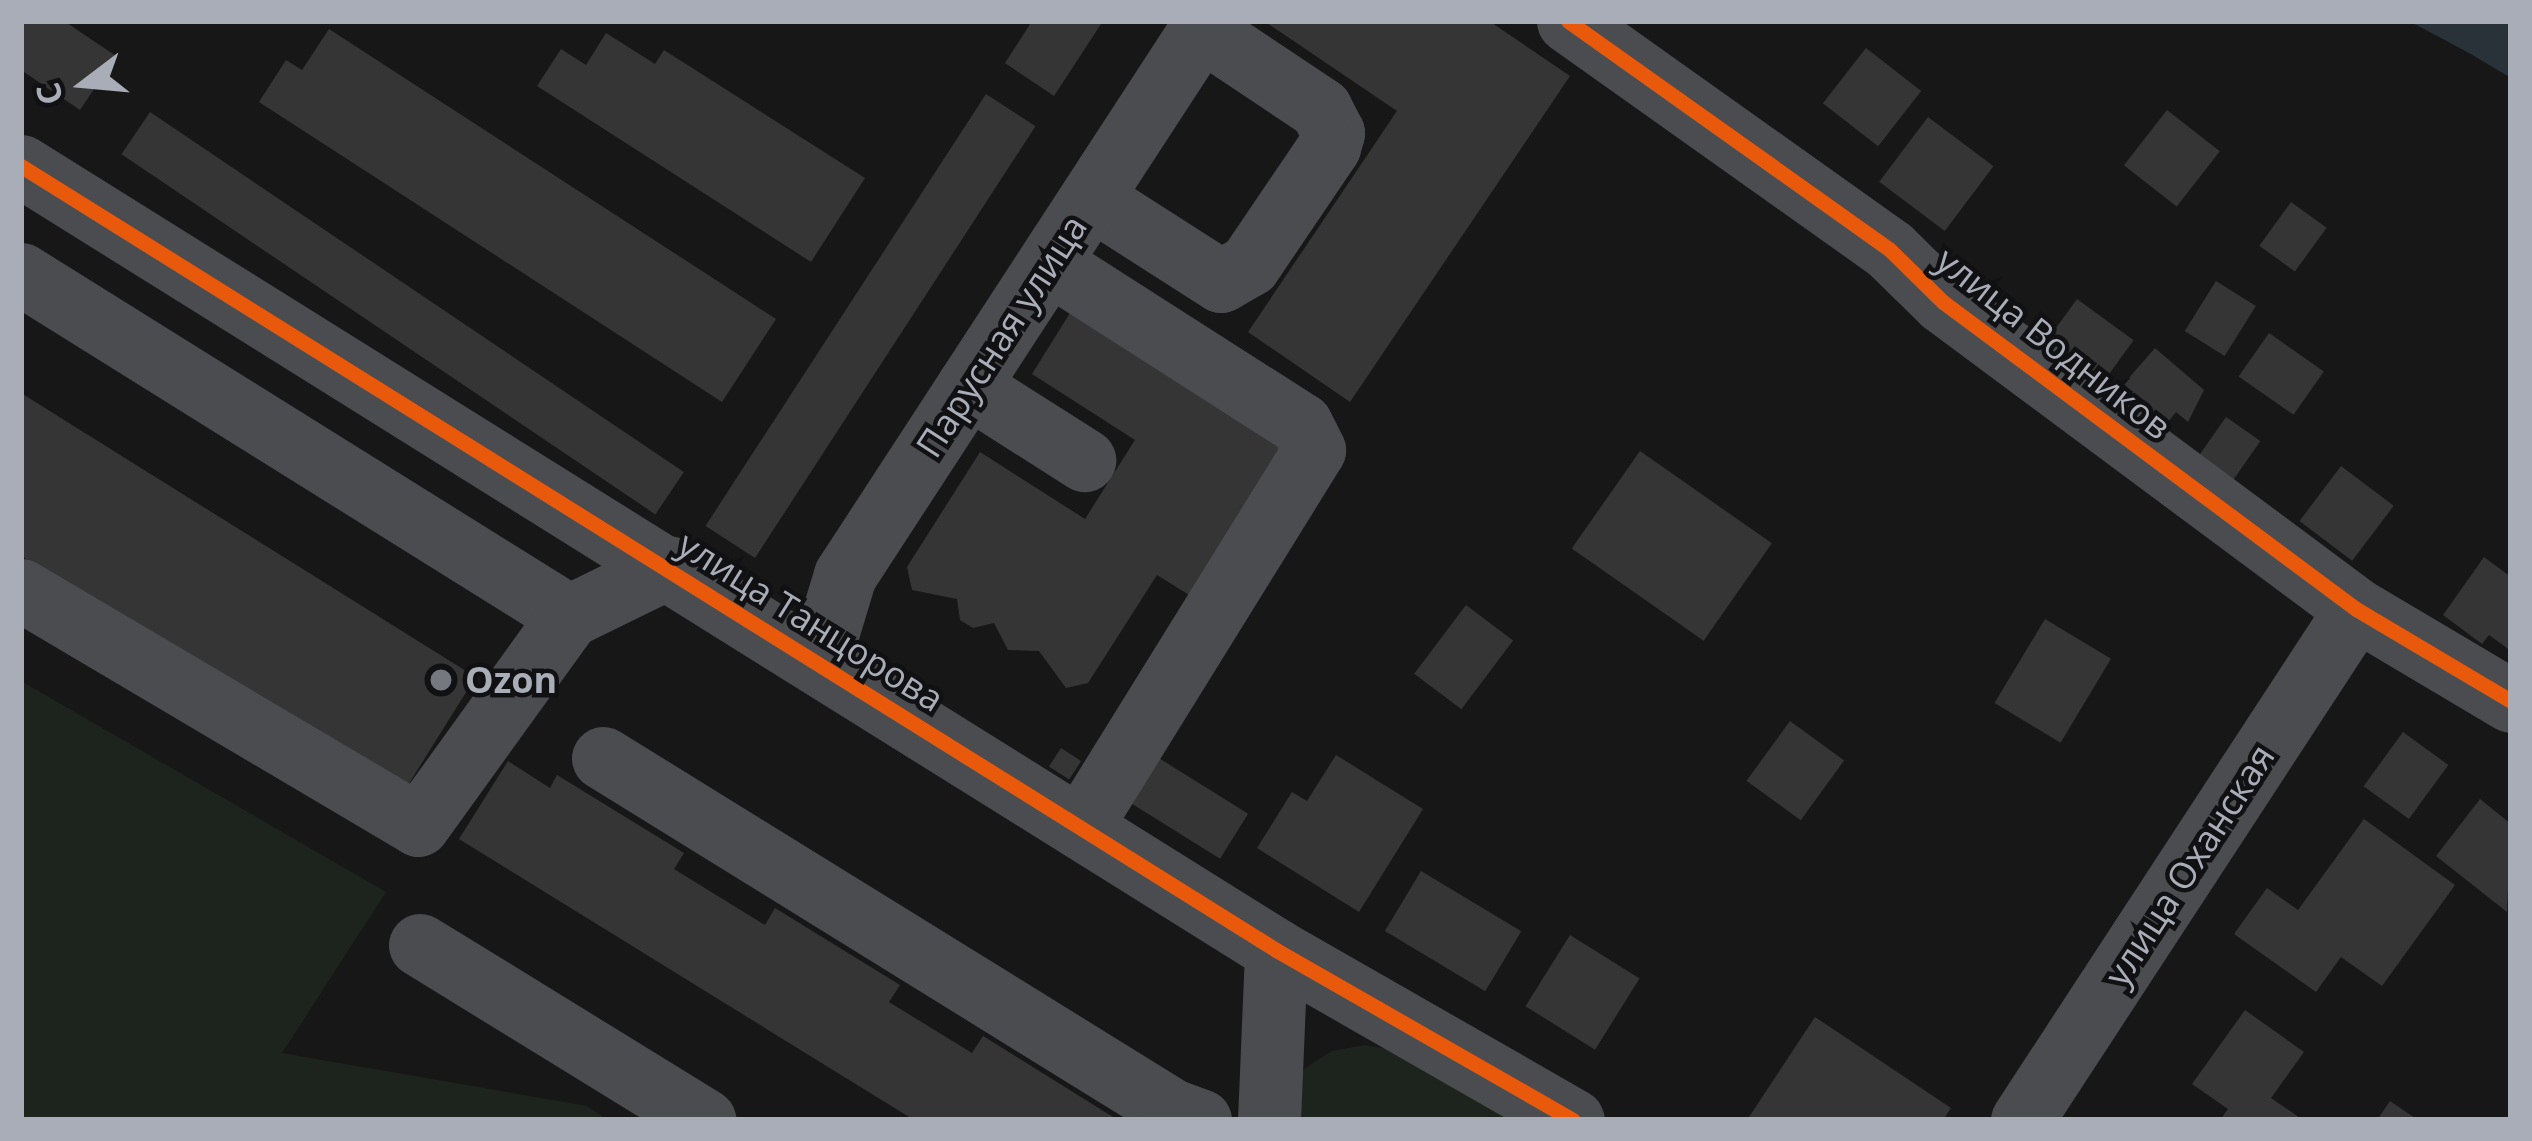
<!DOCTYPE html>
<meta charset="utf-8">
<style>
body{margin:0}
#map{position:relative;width:2532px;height:1141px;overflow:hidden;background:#171717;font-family:"Open Sans",sans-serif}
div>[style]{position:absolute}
.green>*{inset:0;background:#1d241e}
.water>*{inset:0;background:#2a3239}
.building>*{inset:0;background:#353536;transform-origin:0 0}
.minor>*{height:63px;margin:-31.5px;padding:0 31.5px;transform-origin:31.5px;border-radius:31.5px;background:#4b4c50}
.cycleway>*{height:15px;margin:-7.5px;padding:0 7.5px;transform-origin:7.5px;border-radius:7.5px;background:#e8590c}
.dots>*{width:33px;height:33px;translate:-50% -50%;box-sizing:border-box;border:6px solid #111113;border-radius:50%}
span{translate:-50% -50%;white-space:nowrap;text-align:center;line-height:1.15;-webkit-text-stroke:9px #111113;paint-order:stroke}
.street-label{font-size:36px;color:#a8adb8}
.poi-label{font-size:36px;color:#a8adb8;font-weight:700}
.left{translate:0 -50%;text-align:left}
.frame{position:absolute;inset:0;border:24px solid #a8adb8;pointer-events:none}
.north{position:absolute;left:24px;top:24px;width:120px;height:120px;-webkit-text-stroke:9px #111113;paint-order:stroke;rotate:254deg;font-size:33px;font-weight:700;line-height:48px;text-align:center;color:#a8adb8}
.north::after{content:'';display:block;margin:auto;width:42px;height:54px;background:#a8adb8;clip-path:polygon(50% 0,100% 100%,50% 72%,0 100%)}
</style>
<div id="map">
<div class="green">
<i style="clip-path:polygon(21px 681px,386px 892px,282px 1053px,587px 1106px,608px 1120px,21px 1120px)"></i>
<i style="clip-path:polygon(1365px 1045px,1402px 1052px,1510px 1120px,1281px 1120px,1302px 1070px,1332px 1051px)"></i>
</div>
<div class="water">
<i style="clip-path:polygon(2409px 21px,2511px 21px,2511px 78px,2469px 53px)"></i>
</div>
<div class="building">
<i style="clip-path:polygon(21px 21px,64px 21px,116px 56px,80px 110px,21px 70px)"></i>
<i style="clip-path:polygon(1032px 21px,1103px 21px,1054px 96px,1005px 63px)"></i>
<i style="clip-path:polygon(1264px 21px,1489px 21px,1570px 76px,1350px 402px,1248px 332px,1397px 111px)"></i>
<i style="clip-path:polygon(329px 29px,776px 319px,722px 402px,259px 102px,286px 60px,302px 70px)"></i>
<i style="clip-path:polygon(606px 33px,655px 64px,664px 50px,865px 178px,811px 262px,537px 86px,561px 49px,586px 65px)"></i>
<i style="left:1866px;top:48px;width:70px;height:70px;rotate:38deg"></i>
<i style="left:986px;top:94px;width:59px;height:515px;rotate:33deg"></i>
<i style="left:2167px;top:110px;width:67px;height:70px;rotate:38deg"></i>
<i style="left:150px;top:112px;width:644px;height:51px;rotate:34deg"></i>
<i style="left:1928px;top:117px;width:82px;height:81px;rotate:37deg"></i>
<i style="left:2291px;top:202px;width:44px;height:54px;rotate:36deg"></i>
<i style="left:2216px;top:281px;width:47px;height:59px;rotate:32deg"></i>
<i style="left:2077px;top:299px;width:70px;height:59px;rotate:36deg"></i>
<i style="clip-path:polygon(1075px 305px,1300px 449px,1202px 603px,1157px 575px,1088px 683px,1066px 688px,1039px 651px,1008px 650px,994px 623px,973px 628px,960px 620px,957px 599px,912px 590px,907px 567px,980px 452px,1085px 519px,1135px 440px,1032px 374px)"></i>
<i style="left:2269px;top:333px;width:67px;height:53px;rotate:35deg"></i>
<i style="clip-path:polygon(2155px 348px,2204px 390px,2188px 422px,2176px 412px,2159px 433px,2114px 395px)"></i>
<i style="left:21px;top:393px;width:536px;height:138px;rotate:32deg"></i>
<i style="left:2226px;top:417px;width:42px;height:59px;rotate:35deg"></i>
<i style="left:1640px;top:451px;width:161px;height:119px;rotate:35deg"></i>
<i style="left:2341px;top:466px;width:66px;height:69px;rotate:37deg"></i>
<i style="clip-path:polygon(2484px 557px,2511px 577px,2511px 651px,2489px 635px,2482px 644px,2443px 615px)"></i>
<i style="left:1466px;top:605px;width:59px;height:86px;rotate:37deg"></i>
<i style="left:2045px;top:619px;width:77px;height:98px;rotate:31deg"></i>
<i style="left:1790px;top:721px;width:67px;height:74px;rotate:36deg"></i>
<i style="left:2403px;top:732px;width:56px;height:67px;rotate:36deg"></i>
<i style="left:1061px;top:748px;width:24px;height:22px;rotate:33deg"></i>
<i style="left:1154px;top:755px;width:111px;height:53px;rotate:32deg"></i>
<i style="clip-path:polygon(1336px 755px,1423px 809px,1359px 912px,1257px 848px,1292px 792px,1307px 801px)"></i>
<i style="clip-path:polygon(508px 761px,550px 788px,557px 775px,684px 853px,674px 869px,765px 925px,775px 908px,900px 985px,889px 1002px,972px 1053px,983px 1036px,1113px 1117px,914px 1120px,459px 839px)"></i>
<i style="clip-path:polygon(2480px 799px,2511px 824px,2507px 912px,2436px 856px)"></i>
<i style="clip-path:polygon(2364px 819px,2455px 885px,2382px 986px,2341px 957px,2316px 992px,2234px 934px,2267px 888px,2298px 910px)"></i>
<i style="left:1421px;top:871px;width:117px;height:70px;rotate:31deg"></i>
<i style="left:1570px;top:935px;width:82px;height:84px;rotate:32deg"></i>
<i style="clip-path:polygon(2245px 1010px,2304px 1052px,2271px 1098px,2303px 1120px,2220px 1120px,2228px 1109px,2192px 1084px)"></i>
<i style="clip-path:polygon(1815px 1017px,1951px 1108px,1943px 1120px,1747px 1120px)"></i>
<i style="clip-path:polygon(2390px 1101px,2418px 1120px,2377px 1120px)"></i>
</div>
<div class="minor">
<i style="left:1568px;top:21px;width:395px;rotate:35.4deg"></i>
<i style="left:1890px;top:250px;width:74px;rotate:44.5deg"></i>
<i style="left:1943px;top:302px;width:515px;rotate:36.62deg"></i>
<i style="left:2356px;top:609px;width:180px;rotate:30.7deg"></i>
<i style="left:21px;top:166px;width:1480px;rotate:31.99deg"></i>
<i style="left:1276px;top:950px;width:342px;rotate:29.8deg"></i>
<i style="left:1091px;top:198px;width:154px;rotate:32.6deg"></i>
<i style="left:1221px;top:281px;width:32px;rotate:-30deg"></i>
<i style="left:1249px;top:265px;width:143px;rotate:-55.9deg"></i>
<i style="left:1329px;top:147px;width:15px;rotate:-74deg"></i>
<i style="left:1333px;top:133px;width:27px;rotate:-117deg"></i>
<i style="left:1321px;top:109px;width:144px;rotate:-146.3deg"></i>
<i style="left:1049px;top:263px;width:299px;rotate:32.6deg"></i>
<i style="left:1301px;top:424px;width:29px;rotate:63deg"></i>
<i style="left:1314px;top:450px;width:444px;rotate:121.8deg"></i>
<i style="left:21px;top:274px;width:646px;rotate:31.97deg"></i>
<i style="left:968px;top:386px;width:138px;rotate:32.5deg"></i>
<i style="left:21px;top:590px;width:461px;rotate:30.6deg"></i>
<i style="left:418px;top:825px;width:258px;rotate:-54.2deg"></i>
<i style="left:569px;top:616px;width:111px;rotate:-26.1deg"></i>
<i style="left:819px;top:661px;width:90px;rotate:-73.2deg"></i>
<i style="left:845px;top:575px;width:661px;rotate:-56.91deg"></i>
<i style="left:603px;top:758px;width:669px;rotate:31.74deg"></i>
<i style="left:1172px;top:1110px;width:30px;rotate:20deg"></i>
<i style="left:420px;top:945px;width:334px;rotate:31.6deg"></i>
<i style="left:1269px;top:1120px;width:170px;rotate:-87.6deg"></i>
<i style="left:2022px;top:1120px;width:610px;rotate:-56.83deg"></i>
</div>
<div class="cycleway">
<i style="left:1568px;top:21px;width:395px;rotate:35.4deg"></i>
<i style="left:1890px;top:250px;width:74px;rotate:44.5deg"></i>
<i style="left:1943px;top:302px;width:515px;rotate:36.62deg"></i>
<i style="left:2356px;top:609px;width:180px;rotate:30.7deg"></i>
<i style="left:21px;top:166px;width:1480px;rotate:31.99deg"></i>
<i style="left:1276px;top:950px;width:342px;rotate:29.8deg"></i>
</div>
<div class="dots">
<i style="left:441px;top:680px;background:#757880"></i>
</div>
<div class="street-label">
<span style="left:1001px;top:336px;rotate:-57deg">Парусная улица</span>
<span style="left:2054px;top:343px;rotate:38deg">улица Водников</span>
<span style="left:811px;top:621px;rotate:32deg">улица Танцорова</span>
<span style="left:2189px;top:865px;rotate:-57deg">улица Оханская</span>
</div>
<div class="poi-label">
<span class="left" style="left:465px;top:680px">Ozon</span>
</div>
<div class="frame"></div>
<div class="north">С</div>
</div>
